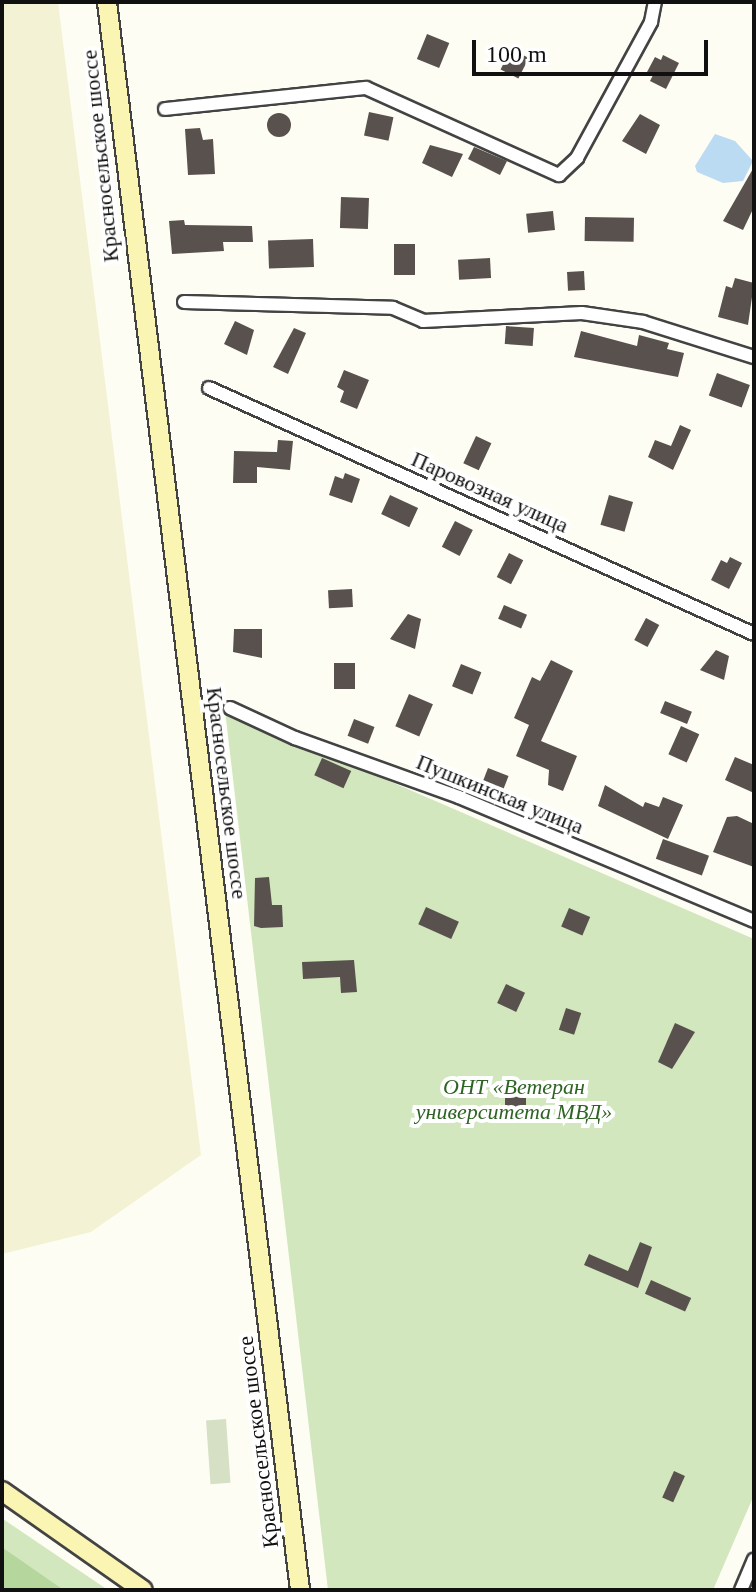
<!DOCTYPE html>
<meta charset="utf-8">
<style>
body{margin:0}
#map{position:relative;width:756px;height:1592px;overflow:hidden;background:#fefdf3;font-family:"Times New Roman",serif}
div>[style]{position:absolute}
.farmland>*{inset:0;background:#f3f2d4}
.green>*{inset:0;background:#d2e7be}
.forest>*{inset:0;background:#b5d79e}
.cemetery>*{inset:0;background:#d6e0c4;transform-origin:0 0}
.water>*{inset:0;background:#bbdbf3}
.building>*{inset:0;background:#58514d;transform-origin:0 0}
.round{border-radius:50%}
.roads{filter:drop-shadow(2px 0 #434343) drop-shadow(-2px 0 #434343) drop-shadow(0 2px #434343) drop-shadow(0 -2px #434343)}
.minor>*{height:12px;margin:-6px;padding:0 6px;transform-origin:6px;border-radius:6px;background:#fff}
.secondary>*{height:18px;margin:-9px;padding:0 9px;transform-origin:9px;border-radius:9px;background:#faf5b3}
span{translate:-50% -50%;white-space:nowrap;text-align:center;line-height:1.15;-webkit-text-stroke:8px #fff;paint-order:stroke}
.street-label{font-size:22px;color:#101010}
.park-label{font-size:22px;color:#2e6423;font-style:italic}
.frame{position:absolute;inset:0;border:4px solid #101010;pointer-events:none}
.scale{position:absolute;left:472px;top:40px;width:236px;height:36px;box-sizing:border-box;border:4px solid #101010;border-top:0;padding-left:10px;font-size:24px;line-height:28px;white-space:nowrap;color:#101010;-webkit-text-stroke:6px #fff;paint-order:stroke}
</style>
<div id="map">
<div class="farmland">
<i style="clip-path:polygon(2px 2px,58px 2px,201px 1155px,91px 1232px,2px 1254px)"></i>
</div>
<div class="green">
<i style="clip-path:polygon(225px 710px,754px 939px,754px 1495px,713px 1590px,328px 1590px)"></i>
<i style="clip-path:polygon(3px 1519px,108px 1590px,64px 1590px,2px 1547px)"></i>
</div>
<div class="forest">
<i style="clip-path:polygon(2px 1547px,64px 1590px,2px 1590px)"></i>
</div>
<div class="cemetery">
<i style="left:226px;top:1419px;width:64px;height:20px;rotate:86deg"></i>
</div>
<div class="water">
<i style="clip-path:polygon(715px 134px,735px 141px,753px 161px,743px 181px,723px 183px,697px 172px,695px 166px)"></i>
</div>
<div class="building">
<i style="left:427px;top:34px;width:24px;height:27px;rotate:22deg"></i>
<i style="left:511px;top:49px;width:20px;height:23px;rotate:27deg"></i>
<i style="clip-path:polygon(663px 55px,679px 63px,666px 89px,650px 81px,653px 75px,647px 72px,655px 57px,661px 60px)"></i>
<i style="left:369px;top:112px;width:25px;height:24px;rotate:12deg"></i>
<i class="round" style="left:267px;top:113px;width:24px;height:24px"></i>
<i style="clip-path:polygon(640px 114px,660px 125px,646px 154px,622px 141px)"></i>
<i style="clip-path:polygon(200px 128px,203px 140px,213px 139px,215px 174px,188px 175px,185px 129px)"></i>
<i style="clip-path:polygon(430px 145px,463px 154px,452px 177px,422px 163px)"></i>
<i style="clip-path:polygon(474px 147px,507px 161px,500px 175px,468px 159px)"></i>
<i style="clip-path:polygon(754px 167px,754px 207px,743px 230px,723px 221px)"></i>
<i style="left:341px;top:197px;width:28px;height:31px;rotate:2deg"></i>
<i style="left:553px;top:211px;width:19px;height:27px;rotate:84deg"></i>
<i style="left:585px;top:217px;width:49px;height:24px;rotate:1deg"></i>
<i style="clip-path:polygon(184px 220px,185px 225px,252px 226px,253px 242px,223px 242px,224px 251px,172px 254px,169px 221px)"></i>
<i style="left:313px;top:239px;width:28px;height:45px;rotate:88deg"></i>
<i style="left:394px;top:244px;width:21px;height:31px"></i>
<i style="left:490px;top:258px;width:20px;height:32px;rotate:87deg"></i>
<i style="left:584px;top:271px;width:19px;height:17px;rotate:87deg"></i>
<i style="clip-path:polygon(735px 278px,754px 283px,748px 325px,718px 317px,726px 286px,732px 288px)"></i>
<i style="clip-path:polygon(235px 321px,254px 330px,247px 355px,224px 344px)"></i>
<i style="left:506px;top:326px;width:28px;height:18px;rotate:4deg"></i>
<i style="clip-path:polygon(294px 328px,306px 333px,288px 374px,273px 367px)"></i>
<i style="clip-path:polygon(581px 331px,637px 346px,639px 335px,669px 343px,667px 349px,684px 353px,678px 377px,574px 357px)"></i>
<i style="clip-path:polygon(344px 370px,369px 380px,357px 409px,340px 402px,344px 391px,337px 387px)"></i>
<i style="left:717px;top:373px;width:35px;height:24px;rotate:20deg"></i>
<i style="clip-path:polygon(680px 425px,691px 430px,673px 470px,648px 457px,655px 440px,671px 446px)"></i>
<i style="left:476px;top:436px;width:17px;height:30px;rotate:25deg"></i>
<i style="clip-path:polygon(278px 440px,293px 441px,290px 470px,257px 467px,257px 483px,233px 483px,234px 451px,277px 452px)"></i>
<i style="clip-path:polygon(345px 473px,360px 479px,352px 503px,329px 495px,335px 476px,343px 479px)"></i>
<i style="left:390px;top:495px;width:31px;height:21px;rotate:25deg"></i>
<i style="left:609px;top:495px;width:25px;height:31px;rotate:16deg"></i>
<i style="left:455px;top:521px;width:20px;height:29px;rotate:27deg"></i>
<i style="left:509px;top:553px;width:16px;height:27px;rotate:27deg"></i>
<i style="clip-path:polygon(730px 557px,742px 563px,729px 589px,711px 580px,721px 560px,727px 563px)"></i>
<i style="left:352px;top:589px;width:18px;height:24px;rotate:87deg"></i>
<i style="left:504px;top:605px;width:25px;height:15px;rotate:23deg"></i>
<i style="clip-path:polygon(408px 614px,421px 619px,415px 649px,390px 639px)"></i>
<i style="left:646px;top:618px;width:15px;height:25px;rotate:28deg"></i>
<i style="clip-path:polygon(234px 629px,262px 629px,262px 658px,233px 652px)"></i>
<i style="clip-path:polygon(716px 650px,729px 656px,724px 680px,700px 670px)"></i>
<i style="clip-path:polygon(551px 660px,573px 671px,541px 741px,577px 756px,563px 791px,548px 785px,549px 770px,516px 756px,529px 725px,514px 718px,532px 677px,540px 681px)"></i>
<i style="left:334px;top:663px;width:21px;height:26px"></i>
<i style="left:461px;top:664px;width:22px;height:24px;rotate:22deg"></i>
<i style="left:409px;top:694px;width:26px;height:35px;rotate:23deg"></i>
<i style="left:665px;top:701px;width:29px;height:13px;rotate:22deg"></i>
<i style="left:354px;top:719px;width:22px;height:18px;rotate:21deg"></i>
<i style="left:681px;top:726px;width:20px;height:31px;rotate:24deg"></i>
<i style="clip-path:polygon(735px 757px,754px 765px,754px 793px,725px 780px)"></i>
<i style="left:322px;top:758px;width:32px;height:19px;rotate:24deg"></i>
<i style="left:488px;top:768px;width:22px;height:23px;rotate:21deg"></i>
<i style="clip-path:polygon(605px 785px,643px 807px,645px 802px,659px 807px,663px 797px,683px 805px,668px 839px,598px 806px)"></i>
<i style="clip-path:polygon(737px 816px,754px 824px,754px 867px,713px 852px,727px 817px)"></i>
<i style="left:663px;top:839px;width:49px;height:21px;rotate:20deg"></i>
<i style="clip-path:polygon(269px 877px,272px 905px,282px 905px,283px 927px,261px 928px,254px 926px,255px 878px)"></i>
<i style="left:426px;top:907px;width:36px;height:19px;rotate:24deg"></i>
<i style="left:569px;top:908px;width:23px;height:20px;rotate:23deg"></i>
<i style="clip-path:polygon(354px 960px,357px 992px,341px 993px,340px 977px,303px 979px,302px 962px)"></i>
<i style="left:506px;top:984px;width:21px;height:21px;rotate:25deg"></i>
<i style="left:566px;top:1008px;width:16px;height:23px;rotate:18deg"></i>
<i style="clip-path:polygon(675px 1023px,695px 1032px,672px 1069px,658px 1062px)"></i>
<i style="left:526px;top:1096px;width:16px;height:21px;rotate:90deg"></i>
<i style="clip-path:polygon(640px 1242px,652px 1247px,638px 1288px,584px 1265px,589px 1254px,628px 1271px)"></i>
<i style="left:651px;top:1280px;width:44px;height:15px;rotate:24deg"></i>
<i style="left:674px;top:1471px;width:12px;height:29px;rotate:24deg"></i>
</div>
<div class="roads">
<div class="minor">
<i style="left:165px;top:109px;width:202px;rotate:-6deg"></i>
<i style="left:366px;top:88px;width:212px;rotate:24.3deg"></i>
<i style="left:559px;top:175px;width:25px;rotate:-43deg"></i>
<i style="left:577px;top:158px;width:155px;rotate:-61.4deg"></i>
<i style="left:651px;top:22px;width:20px;rotate:-79deg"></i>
<i style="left:184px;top:302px;width:209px;rotate:1.6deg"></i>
<i style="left:393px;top:308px;width:33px;rotate:23deg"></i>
<i style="left:423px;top:321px;width:159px;rotate:-2.9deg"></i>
<i style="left:582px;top:313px;width:62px;rotate:8.4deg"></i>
<i style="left:643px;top:322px;width:116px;rotate:17.5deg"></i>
<i style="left:209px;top:388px;width:598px;rotate:24.29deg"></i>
<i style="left:230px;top:708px;width:72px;rotate:24.8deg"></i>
<i style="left:295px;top:738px;width:174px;rotate:19.8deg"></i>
<i style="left:459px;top:797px;width:320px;rotate:22.8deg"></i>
<i style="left:741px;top:1590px;width:33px;rotate:-67deg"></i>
</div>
<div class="secondary">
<i style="left:107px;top:2px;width:1600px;rotate:83.07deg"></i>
<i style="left:2px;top:1491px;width:172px;rotate:35.1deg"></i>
</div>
</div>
<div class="street-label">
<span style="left:100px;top:156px;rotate:-96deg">Красносельское шоссе</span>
<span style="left:490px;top:492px;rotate:24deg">Паровозная улица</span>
<span style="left:227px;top:793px;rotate:83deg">Красносельское шоссе</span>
<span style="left:500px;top:794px;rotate:22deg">Пушкинская улица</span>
<span style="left:258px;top:1442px;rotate:-97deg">Красносельское шоссе</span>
</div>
<div class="park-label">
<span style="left:514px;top:1099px">ОНТ «Ветеран<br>университета МВД»</span>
</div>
<div class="frame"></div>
<div class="scale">100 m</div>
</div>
